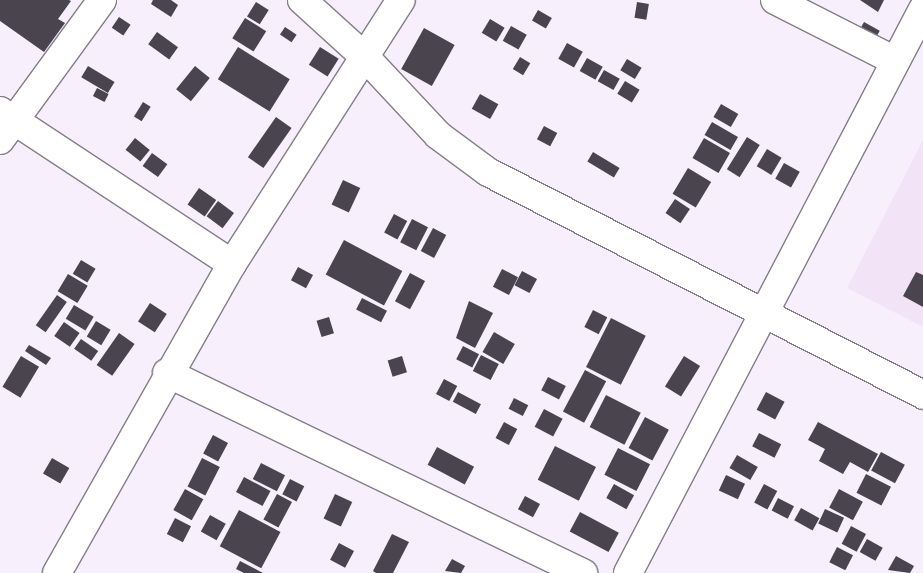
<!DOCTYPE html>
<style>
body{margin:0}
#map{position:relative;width:923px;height:573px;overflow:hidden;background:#f7f0fc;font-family:"Nunito Sans",sans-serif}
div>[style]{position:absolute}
.education>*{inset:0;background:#f2e3f6}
.building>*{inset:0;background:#4a444e;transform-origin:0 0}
.roads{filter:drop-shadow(1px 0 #847e89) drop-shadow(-1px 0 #847e89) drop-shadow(0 1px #847e89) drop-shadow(0 -1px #847e89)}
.street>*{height:28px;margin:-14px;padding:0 14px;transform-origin:14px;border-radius:14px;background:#fff}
span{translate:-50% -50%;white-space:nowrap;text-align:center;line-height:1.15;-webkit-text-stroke:5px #fff;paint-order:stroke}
</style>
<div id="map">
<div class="education">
<i style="clip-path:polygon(923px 140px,923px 327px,847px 288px)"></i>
</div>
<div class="building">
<i style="clip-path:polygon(0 0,69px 0,71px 1px,58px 19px,65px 23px,44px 52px,0 21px)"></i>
<i style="clip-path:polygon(153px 0,171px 0,178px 5px,171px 17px,151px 4px)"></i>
<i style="clip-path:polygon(860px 0,884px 0,878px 12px)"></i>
<i style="left:256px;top:2px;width:15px;height:17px;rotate:32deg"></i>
<i style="left:637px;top:2px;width:12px;height:16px;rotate:9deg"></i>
<i style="left:538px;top:10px;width:16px;height:12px;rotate:30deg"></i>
<i style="left:119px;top:17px;width:14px;height:13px;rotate:34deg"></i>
<i style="left:245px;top:18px;width:25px;height:24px;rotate:32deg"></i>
<i style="left:490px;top:19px;width:17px;height:16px;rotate:31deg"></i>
<i style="left:864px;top:22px;width:18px;height:18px;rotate:29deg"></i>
<i style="left:511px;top:26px;width:18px;height:17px;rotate:29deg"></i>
<i style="left:285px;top:27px;width:14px;height:9px;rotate:34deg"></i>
<i style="left:424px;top:28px;width:35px;height:47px;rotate:29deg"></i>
<i style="left:157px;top:32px;width:26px;height:15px;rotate:36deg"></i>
<i style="left:567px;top:43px;width:18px;height:18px;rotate:29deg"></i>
<i style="left:238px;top:47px;width:61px;height:38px;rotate:32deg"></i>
<i style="left:320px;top:47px;width:22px;height:21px;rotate:32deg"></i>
<i style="left:520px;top:57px;width:12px;height:14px;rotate:31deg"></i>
<i style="left:587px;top:58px;width:18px;height:15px;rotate:29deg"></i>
<i style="left:627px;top:59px;width:17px;height:13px;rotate:31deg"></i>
<i style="left:88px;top:66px;width:31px;height:13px;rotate:31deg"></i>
<i style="left:195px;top:66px;width:19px;height:30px;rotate:39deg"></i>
<i style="left:604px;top:70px;width:18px;height:13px;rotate:29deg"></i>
<i style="left:625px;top:81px;width:17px;height:15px;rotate:31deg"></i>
<i style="left:97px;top:88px;width:13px;height:9px;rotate:27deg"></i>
<i style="left:480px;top:94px;width:21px;height:17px;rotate:29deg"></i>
<i style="left:143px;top:102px;width:9px;height:17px;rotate:32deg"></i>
<i style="left:721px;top:104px;width:20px;height:15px;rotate:30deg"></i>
<i style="left:276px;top:117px;width:19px;height:49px;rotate:35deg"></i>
<i style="left:712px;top:122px;width:30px;height:15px;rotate:30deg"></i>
<i style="left:544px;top:126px;width:15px;height:15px;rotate:28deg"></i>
<i style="left:747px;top:137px;width:15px;height:38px;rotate:32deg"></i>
<i style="left:135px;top:138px;width:19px;height:15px;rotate:39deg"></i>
<i style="left:704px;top:138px;width:30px;height:23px;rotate:30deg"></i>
<i style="left:767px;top:149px;width:17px;height:20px;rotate:31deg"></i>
<i style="left:593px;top:152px;width:31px;height:11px;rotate:31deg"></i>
<i style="left:152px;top:153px;width:19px;height:16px;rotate:36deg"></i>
<i style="left:784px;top:163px;width:18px;height:18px;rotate:29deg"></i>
<i style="left:688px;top:168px;width:27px;height:30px;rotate:31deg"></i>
<i style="left:343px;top:180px;width:19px;height:27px;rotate:25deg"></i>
<i style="left:199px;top:188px;width:21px;height:20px;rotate:35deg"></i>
<i style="left:675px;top:199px;width:18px;height:17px;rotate:34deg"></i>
<i style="left:218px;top:201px;width:20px;height:19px;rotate:37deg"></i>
<i style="left:394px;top:214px;width:15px;height:21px;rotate:28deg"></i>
<i style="left:412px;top:219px;width:18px;height:26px;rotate:27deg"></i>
<i style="left:433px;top:228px;width:15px;height:26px;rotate:28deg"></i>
<i style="left:344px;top:240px;width:66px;height:39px;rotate:28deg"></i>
<i style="left:81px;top:260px;width:17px;height:16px;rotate:31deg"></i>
<i style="left:298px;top:267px;width:17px;height:15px;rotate:28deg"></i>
<i style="left:502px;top:269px;width:18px;height:20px;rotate:27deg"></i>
<i style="left:522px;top:271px;width:17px;height:16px;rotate:28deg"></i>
<i style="clip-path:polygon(916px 272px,923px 275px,923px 307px,903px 296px)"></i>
<i style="left:410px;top:273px;width:17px;height:32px;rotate:28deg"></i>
<i style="left:68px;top:274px;width:23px;height:20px;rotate:31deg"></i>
<i style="left:57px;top:295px;width:12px;height:37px;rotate:35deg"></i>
<i style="left:362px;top:298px;width:28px;height:13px;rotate:27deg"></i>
<i style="clip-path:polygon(469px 301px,493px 313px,475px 348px,456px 338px)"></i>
<i style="left:150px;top:303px;width:20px;height:22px;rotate:33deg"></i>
<i style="left:74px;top:305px;width:23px;height:16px;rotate:31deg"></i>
<i style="left:593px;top:310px;width:16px;height:19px;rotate:27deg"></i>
<i style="left:329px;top:317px;width:17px;height:13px;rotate:73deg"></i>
<i style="left:611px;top:318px;width:39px;height:55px;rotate:27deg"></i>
<i style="left:96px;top:321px;width:17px;height:18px;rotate:31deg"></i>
<i style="left:64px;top:322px;width:19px;height:17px;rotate:35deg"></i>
<i style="left:494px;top:332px;width:24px;height:23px;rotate:30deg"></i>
<i style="left:119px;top:333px;width:19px;height:39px;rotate:35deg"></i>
<i style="left:81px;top:339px;width:21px;height:12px;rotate:35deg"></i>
<i style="clip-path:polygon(29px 345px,51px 358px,46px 365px,25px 351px)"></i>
<i style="left:463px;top:346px;width:18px;height:15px;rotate:27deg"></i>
<i style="left:481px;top:355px;width:20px;height:18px;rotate:27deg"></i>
<i style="left:21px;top:356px;width:21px;height:36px;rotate:31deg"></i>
<i style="left:402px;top:356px;width:17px;height:15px;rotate:73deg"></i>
<i style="left:684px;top:356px;width:19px;height:36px;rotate:32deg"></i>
<i style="left:585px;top:370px;width:24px;height:47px;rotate:28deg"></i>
<i style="left:548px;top:377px;width:20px;height:15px;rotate:27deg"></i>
<i style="left:444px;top:379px;width:15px;height:17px;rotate:28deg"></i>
<i style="left:458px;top:392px;width:26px;height:11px;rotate:28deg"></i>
<i style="left:766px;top:392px;width:21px;height:20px;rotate:28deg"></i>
<i style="left:606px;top:395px;width:39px;height:36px;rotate:27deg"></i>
<i style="left:514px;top:398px;width:16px;height:12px;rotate:27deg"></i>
<i style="left:544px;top:409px;width:21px;height:20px;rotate:28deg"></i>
<i style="left:645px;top:417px;width:27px;height:35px;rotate:28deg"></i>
<i style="left:504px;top:422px;width:15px;height:18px;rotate:28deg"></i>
<i style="clip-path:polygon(818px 422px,878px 454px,868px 472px,850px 462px,843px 474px,819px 461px,825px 449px,808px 440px)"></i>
<i style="left:759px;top:433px;width:25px;height:15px;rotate:27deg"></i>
<i style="left:213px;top:435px;width:17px;height:21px;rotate:28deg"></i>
<i style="left:555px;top:446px;width:46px;height:38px;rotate:27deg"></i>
<i style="left:437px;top:447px;width:42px;height:20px;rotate:28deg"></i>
<i style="left:618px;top:448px;width:36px;height:30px;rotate:27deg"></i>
<i style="left:881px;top:452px;width:27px;height:21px;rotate:28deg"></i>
<i style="left:737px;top:455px;width:24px;height:15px;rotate:30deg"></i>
<i style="left:52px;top:458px;width:20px;height:18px;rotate:30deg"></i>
<i style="left:202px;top:458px;width:20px;height:32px;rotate:27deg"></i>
<i style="left:261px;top:463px;width:27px;height:18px;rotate:27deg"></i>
<i style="left:866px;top:474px;width:28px;height:21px;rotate:27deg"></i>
<i style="left:726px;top:475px;width:21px;height:17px;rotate:25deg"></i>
<i style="left:244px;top:477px;width:30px;height:17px;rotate:28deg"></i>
<i style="left:290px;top:479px;width:16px;height:17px;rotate:27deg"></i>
<i style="left:614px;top:484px;width:23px;height:16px;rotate:29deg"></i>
<i style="left:764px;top:484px;width:15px;height:21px;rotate:28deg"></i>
<i style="left:185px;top:489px;width:21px;height:24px;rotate:29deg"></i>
<i style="left:839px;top:489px;width:27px;height:21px;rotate:28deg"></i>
<i style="left:277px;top:494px;width:17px;height:29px;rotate:28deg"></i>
<i style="left:335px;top:494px;width:19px;height:27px;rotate:25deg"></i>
<i style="left:525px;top:496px;width:17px;height:15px;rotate:28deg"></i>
<i style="left:778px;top:498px;width:18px;height:14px;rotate:27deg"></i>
<i style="left:801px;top:508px;width:21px;height:14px;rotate:29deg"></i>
<i style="left:825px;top:509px;width:21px;height:16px;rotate:25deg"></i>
<i style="left:239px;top:510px;width:47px;height:41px;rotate:28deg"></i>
<i style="left:580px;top:512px;width:44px;height:22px;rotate:28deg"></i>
<i style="left:210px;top:515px;width:18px;height:19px;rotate:29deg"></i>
<i style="left:175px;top:518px;width:18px;height:18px;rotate:27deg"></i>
<i style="left:851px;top:526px;width:17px;height:20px;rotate:28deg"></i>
<i style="clip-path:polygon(392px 534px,409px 542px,393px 573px,376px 573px,373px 571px)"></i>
<i style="left:867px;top:539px;width:18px;height:15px;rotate:29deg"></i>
<i style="left:339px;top:543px;width:17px;height:19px;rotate:28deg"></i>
<i style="left:837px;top:547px;width:18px;height:17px;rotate:27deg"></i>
<i style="clip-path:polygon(896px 556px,914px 566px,910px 573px,888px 570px)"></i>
<i style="clip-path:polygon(452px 559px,465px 566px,461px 573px,445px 571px)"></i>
<i style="clip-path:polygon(240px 561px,263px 573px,244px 573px,236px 569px)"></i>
</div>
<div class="roads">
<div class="street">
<i style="left:302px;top:0;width:86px;rotate:42.2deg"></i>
<i style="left:366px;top:58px;width:105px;rotate:46.9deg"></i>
<i style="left:438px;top:135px;width:62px;rotate:36.5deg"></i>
<i style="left:488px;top:172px;width:489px;rotate:27.1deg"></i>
<i style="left:775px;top:0;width:135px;rotate:26.9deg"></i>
<i style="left:0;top:111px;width:278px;rotate:33.4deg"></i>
<i style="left:0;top:140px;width:173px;rotate:-53.9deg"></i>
<i style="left:167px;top:373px;width:462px;rotate:25.7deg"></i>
<i style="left:57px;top:573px;width:355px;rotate:-60.5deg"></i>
<i style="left:232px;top:264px;width:313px;rotate:-57.4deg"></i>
<i style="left:628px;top:573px;width:636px;rotate:-62.39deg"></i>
</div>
</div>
</div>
